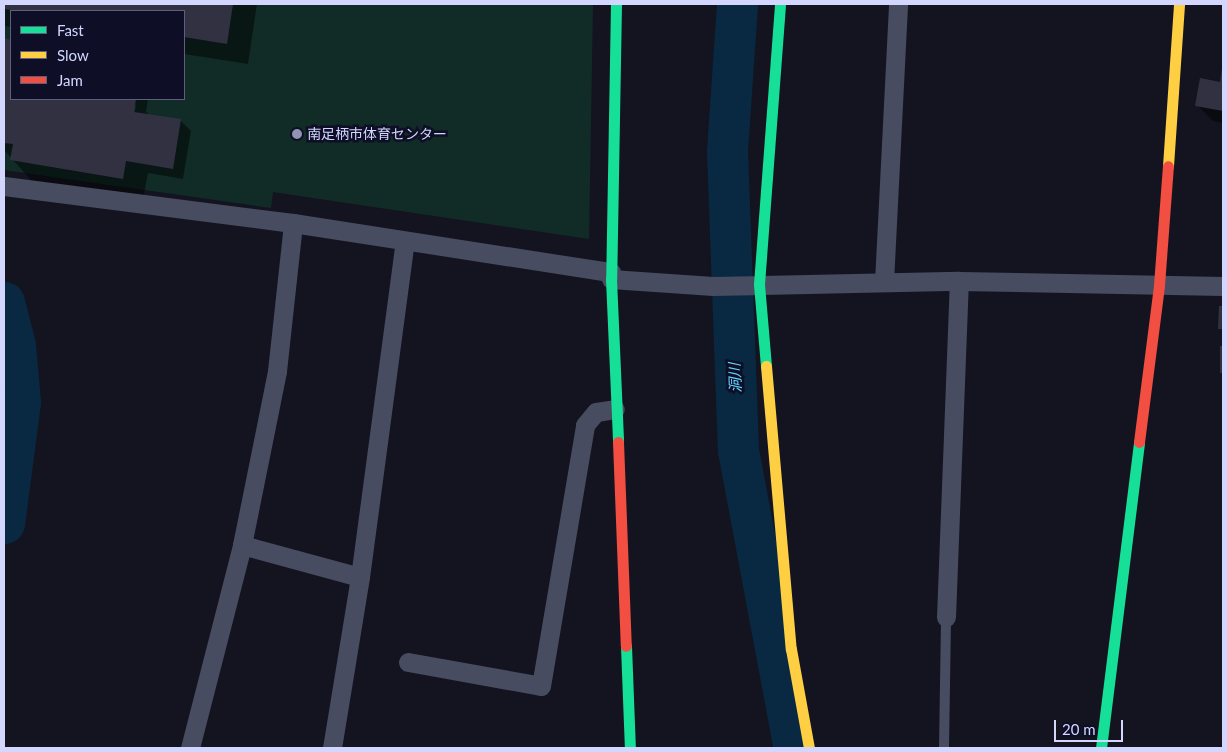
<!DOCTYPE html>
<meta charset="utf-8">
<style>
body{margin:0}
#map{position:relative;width:1227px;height:752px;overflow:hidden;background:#141420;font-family:Lato,"Noto Sans JP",sans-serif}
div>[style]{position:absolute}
.green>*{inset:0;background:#112c27}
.shadow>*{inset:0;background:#0007}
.river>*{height:41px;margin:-20.5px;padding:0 20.5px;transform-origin:20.5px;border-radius:20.5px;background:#092942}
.building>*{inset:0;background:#313142;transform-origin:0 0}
.lane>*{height:10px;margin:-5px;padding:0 5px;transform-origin:5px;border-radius:5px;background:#484c61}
.street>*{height:19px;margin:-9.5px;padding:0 9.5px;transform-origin:9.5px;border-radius:9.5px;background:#484c61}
.fast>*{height:11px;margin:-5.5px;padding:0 5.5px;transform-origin:5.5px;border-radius:5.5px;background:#16e098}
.slow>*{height:11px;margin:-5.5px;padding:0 5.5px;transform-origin:5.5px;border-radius:5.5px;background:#ffcf43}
.jam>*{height:11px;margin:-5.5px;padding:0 5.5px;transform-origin:5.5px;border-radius:5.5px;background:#f24e42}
.dots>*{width:14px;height:14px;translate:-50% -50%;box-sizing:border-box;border:2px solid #0e0f26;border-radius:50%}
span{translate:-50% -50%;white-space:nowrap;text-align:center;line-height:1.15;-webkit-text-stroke:5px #0e0f26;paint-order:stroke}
.poi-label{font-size:14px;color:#d3d7ff}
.left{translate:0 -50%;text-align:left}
.water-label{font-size:15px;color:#61d6ff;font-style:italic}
.frame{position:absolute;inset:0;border:5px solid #d3d7ff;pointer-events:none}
.legend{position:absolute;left:10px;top:10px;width:175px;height:90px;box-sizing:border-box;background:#0e0f26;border:1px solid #5d5f7d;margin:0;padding:6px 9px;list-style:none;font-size:15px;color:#d3d7ff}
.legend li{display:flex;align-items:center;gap:10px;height:25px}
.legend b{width:25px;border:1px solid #5d5f7d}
.scale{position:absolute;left:1054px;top:720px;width:69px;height:22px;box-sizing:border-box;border:2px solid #d3d7ff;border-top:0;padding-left:6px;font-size:15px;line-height:18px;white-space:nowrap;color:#d3d7ff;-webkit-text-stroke:4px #0e0f26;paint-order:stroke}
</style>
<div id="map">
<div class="green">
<i style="clip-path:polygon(evenodd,4px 4px,593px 4px,589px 239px,273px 192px,271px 208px,4px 170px,4px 4px,11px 11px,184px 11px,184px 99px,11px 99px,11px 11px)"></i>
</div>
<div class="shadow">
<i style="clip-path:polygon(4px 4px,257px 4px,248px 64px,184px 54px,184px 11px,11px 11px,11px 27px,4px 26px)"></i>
<i style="clip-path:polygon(evenodd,4px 40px,11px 41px,11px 99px,148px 99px,146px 112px,150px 115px,180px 120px,191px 131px,183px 179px,148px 173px,143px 199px,32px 181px,4px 150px,4px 40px,134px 105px,136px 105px,133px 122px,134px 105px)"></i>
<i style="clip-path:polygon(1223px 70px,1223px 123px,1213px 121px,1197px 105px,1221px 83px)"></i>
</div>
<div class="river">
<i style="left:737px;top:4px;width:147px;rotate:93.9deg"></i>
<i style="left:727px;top:151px;width:299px;rotate:87.9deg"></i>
<i style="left:738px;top:450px;width:303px;rotate:79.4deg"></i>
<i style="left:4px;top:302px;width:44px;rotate:75.7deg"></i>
<i style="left:15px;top:345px;width:57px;rotate:85deg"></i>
<i style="left:20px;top:402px;width:122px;rotate:97.5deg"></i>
</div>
<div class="building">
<i style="clip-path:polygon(4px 4px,233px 4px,227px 44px,184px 37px,184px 11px,20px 11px,4px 9px)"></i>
<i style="clip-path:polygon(4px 38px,11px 40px,11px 99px,136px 99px,134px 112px,181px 119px,173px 169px,126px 161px,123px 179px,10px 160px,13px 144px,4px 143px)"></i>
<i style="clip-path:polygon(1222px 68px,1223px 111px,1195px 106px,1200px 78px,1220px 82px)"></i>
<i style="clip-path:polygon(1219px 306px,1223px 306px,1223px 329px,1218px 329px)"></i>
<i style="left:1220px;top:346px;width:3px;height:27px"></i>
</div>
<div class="lane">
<i style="left:944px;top:748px;width:131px;rotate:-89.1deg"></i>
</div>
<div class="street">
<i style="left:4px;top:186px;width:291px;rotate:7.3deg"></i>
<i style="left:293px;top:223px;width:322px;rotate:8.8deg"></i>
<i style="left:611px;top:279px;width:102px;rotate:3.9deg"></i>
<i style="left:713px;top:286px;width:246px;rotate:-1.2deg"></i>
<i style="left:959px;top:281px;width:264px;rotate:1.1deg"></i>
<i style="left:884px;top:282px;width:278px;rotate:-87.1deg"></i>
<i style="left:242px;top:545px;width:122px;rotate:15.2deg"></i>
<i style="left:946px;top:617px;width:336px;rotate:-87.8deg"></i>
<i style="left:408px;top:662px;width:135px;rotate:10.2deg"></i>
<i style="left:541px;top:686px;width:265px;rotate:-80.4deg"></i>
<i style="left:585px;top:425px;width:17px;rotate:-50deg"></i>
<i style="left:596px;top:412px;width:19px;rotate:-9deg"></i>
<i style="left:190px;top:748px;width:210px;rotate:-75.6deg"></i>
<i style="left:242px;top:545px;width:177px;rotate:-78.6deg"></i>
<i style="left:277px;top:371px;width:149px;rotate:-83.8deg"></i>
<i style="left:332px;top:748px;width:173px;rotate:-80.7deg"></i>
<i style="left:360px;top:577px;width:339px;rotate:-82.4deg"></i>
</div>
<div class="fast">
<i style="left:616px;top:4px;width:275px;rotate:91deg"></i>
<i style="left:611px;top:279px;width:163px;rotate:87.5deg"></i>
<i style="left:766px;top:366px;width:82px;rotate:-94.9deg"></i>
<i style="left:759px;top:284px;width:281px;rotate:-85.7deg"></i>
<i style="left:626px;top:646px;width:102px;rotate:87.8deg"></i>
<i style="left:1101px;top:748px;width:308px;rotate:-82.9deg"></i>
</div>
<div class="slow">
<i style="left:1168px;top:166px;width:162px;rotate:-86.1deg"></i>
<i style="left:766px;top:366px;width:284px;rotate:85deg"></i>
<i style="left:791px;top:649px;width:101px;rotate:79.7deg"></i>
</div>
<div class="jam">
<i style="left:618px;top:442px;width:204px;rotate:87.8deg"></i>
<i style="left:1139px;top:442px;width:158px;rotate:-82.7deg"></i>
<i style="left:1159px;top:285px;width:119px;rotate:-85.7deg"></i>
</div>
<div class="dots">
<i style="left:297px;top:134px;background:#9093b1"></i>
</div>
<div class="poi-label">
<span class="left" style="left:307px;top:134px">南足柄市体育センター</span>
</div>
<div class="water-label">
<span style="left:735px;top:378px;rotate:-92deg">洞川</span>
</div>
<div class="frame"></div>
<ul class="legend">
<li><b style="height:6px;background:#16e098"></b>Fast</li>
<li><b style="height:6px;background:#ffcf43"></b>Slow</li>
<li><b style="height:6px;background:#f24e42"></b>Jam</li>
</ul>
<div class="scale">20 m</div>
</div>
